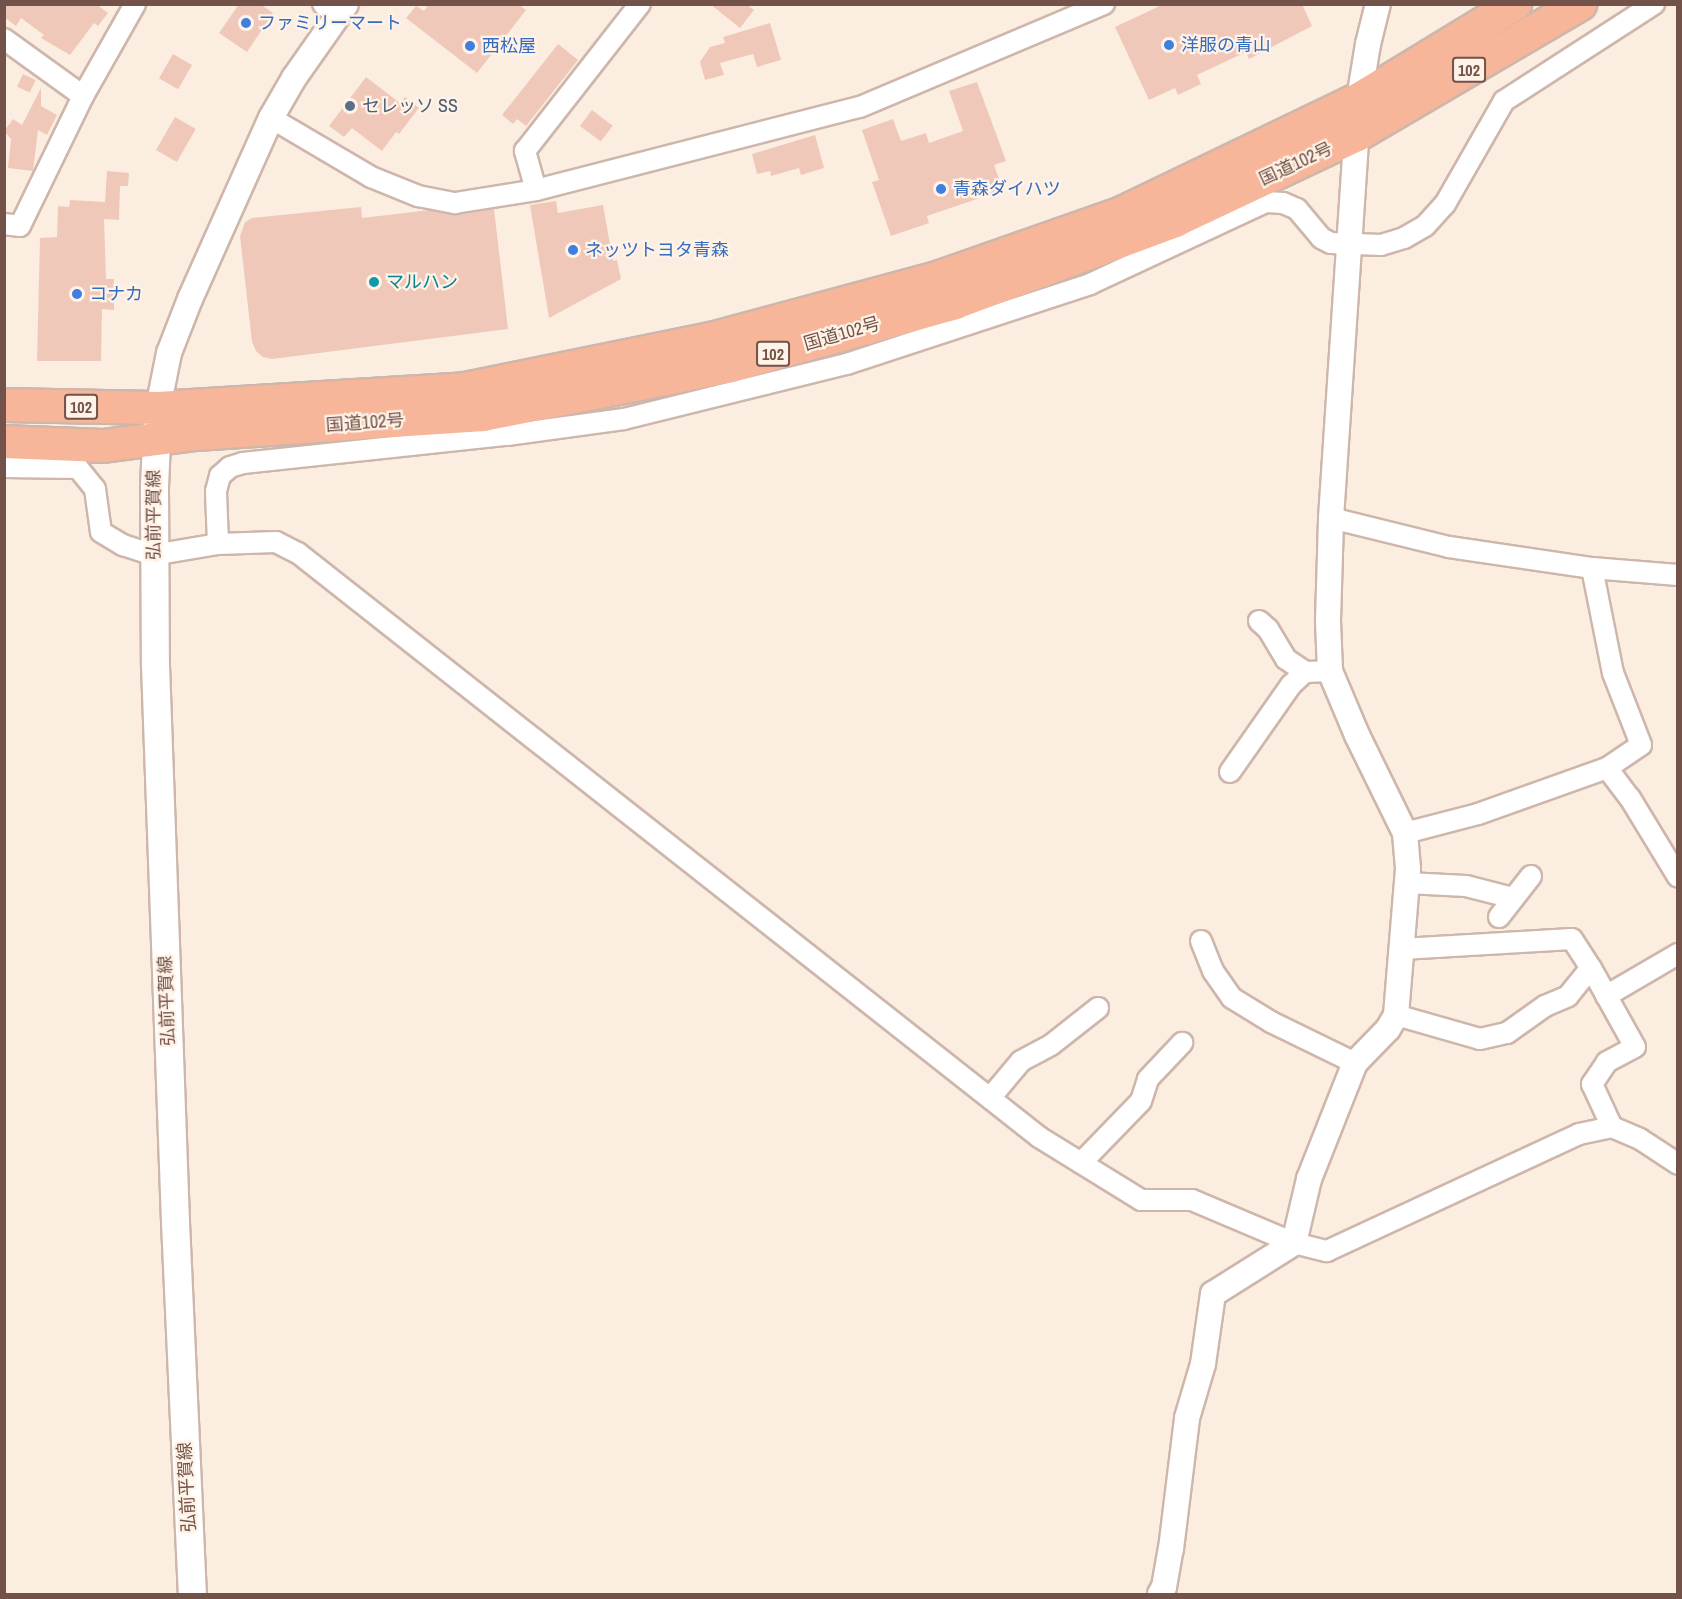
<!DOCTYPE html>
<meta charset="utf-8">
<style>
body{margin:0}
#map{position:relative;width:1682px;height:1599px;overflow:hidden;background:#fbeee1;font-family:"Archivo Narrow","Noto Sans JP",sans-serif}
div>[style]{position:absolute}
.building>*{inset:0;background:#f0c8b9;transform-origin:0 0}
.roads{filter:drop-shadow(2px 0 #ceb6ab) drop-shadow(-2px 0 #ceb6ab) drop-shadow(0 2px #ceb6ab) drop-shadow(0 -2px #ceb6ab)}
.minor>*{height:20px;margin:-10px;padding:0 10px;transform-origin:10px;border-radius:10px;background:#fff}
.tertiary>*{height:24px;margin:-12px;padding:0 12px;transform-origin:12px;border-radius:12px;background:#fff}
.secondary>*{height:27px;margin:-13.5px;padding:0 13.5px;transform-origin:13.5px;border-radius:13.5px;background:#fff}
.trunk>*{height:32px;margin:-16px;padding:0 16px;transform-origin:16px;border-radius:16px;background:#f7b69a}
.dots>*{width:16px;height:16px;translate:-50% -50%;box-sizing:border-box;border:3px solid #fff2e7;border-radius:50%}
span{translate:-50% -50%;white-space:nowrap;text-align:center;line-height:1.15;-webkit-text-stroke:4.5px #fff2e7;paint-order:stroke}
.shield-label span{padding:2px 4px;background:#fff2e7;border:2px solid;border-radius:4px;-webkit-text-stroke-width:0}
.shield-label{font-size:16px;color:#725249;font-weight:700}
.shop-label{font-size:18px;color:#366cbe}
.left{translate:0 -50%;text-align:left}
.service-label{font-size:18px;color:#4e5e75}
.street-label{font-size:18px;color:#725249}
.culture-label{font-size:18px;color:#0d838f}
.frame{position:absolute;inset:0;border:6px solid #725249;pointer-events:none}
</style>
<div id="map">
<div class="building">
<i style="clip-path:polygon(4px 4px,96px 4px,108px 13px,98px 26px,94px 23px,70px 55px,41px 38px,44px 35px,21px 18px,16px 26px,4px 17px)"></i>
<i style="clip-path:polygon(239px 4px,260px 4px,273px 13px,247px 52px,219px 33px)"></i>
<i style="clip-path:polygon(429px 4px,518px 4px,526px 10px,477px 73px,406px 18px,416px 6px,424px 11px)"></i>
<i style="clip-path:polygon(710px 4px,746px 4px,754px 10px,740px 28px)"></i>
<i style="clip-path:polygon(1164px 4px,1302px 4px,1312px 26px,1249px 59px,1246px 52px,1197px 75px,1201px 84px,1178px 95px,1175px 88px,1149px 100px,1115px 27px)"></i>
<i style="clip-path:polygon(770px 23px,781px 60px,757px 67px,753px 54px,720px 63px,724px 75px,705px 80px,700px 62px,710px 47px,725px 43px,723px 37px)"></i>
<i style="clip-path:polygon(558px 44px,578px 60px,526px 126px,517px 119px,513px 124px,502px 115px)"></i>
<i style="left:173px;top:54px;width:22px;height:28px;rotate:30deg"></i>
<i style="left:23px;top:74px;width:14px;height:14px;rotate:25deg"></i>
<i style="clip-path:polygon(366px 77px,400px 103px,405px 97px,419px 108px,399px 134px,396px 132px,382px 151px,352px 128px,344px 137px,329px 126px)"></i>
<i style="clip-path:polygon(977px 82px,1006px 161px,994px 165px,1003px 190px,927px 216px,929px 223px,891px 236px,872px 182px,879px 180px,862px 130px,893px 119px,901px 141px,926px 133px,929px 143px,963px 131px,949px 91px)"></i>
<i style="clip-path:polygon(41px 88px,41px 106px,57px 115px,47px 135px,38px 130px,33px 171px,8px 168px,11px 139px,4px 131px,13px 119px,22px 125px)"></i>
<i style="left:592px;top:110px;width:26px;height:20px;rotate:37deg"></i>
<i style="left:175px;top:117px;width:24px;height:38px;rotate:30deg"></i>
<i style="clip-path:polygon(815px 135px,824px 168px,801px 175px,799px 168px,771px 176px,770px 171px,757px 174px,752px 154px)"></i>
<i style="clip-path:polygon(107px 171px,129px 173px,128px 186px,120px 186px,119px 220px,104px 219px,106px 279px,114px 279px,114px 310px,102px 309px,101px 361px,37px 361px,40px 238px,57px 237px,58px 206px,69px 207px,70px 200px,105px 202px)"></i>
<i style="clip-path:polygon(556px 201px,558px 213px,603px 205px,613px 261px,617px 260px,621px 279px,549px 318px,530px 205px)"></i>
<i style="clip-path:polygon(361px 207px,362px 218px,430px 210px,457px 215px,494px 209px,508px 329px,272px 359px,263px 357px,256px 351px,252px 342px,240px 236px,245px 222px,252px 218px)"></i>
</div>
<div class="roads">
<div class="minor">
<i style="left:323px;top:4px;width:18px;rotate:41deg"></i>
<i style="left:4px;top:39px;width:97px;rotate:35.8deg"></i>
<i style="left:271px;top:118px;width:116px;rotate:30.5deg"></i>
<i style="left:371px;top:177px;width:51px;rotate:22deg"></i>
<i style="left:418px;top:196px;width:38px;rotate:11deg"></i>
<i style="left:455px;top:203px;width:82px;rotate:-9.1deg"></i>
<i style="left:536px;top:190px;width:334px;rotate:-14.4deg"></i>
<i style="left:860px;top:107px;width:265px;rotate:-22.9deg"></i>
<i style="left:536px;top:190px;width:41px;rotate:-105.8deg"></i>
<i style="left:525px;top:151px;width:187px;rotate:-52deg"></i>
<i style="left:4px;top:224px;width:16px;rotate:7deg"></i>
<i style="left:20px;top:226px;width:144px;rotate:-64.1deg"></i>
<i style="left:83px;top:96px;width:106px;rotate:-60.5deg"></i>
<i style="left:4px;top:467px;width:74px;rotate:0.8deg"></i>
<i style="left:78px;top:468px;width:27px;rotate:51deg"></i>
<i style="left:95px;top:489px;width:43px;rotate:82.1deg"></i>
<i style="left:101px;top:532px;width:26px;rotate:31deg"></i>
<i style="left:123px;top:545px;width:32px;rotate:18deg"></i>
<i style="left:153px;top:555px;width:66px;rotate:-9.6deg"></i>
<i style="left:218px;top:544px;width:58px;rotate:-2deg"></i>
<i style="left:276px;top:542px;width:25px;rotate:27deg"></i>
<i style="left:298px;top:553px;width:943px;rotate:38.24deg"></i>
<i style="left:1039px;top:1137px;width:120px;rotate:31.7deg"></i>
<i style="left:1141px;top:1200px;width:51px"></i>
<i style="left:1192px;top:1200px;width:111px;rotate:22.9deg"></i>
<i style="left:1294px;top:1243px;width:34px;rotate:14deg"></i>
<i style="left:1327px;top:1251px;width:278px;rotate:-24.9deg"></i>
<i style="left:1579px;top:1134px;width:34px;rotate:-12deg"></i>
<i style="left:1612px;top:1127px;width:30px;rotate:23deg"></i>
<i style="left:1640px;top:1139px;width:45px;rotate:33.3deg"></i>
<i style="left:1331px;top:518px;width:122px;rotate:13.8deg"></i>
<i style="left:1449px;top:547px;width:145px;rotate:8.4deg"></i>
<i style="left:1592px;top:568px;width:86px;rotate:4.7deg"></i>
<i style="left:218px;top:544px;width:53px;rotate:-92.2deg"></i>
<i style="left:216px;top:491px;width:16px;rotate:-75deg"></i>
<i style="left:220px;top:476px;width:13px;rotate:-42deg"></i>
<i style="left:230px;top:467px;width:14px;rotate:-17deg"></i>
<i style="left:243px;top:463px;width:265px;rotate:-6.1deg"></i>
<i style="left:507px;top:435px;width:118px;rotate:-7.8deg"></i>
<i style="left:624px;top:419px;width:230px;rotate:-13.9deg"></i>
<i style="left:847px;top:364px;width:256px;rotate:-18.2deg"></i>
<i style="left:1090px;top:284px;width:194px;rotate:-25deg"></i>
<i style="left:1266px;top:202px;width:17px;rotate:3deg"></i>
<i style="left:1283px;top:203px;width:15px;rotate:23deg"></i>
<i style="left:1297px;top:209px;width:38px;rotate:50deg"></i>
<i style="left:1321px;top:238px;width:11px;rotate:27deg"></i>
<i style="left:1331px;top:243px;width:50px;rotate:2.3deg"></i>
<i style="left:1381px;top:245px;width:24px;rotate:-17deg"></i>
<i style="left:1404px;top:238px;width:24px;rotate:-30deg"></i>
<i style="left:1425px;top:226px;width:30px;rotate:-48deg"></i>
<i style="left:1445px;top:204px;width:119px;rotate:-60.2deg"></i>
<i style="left:1504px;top:101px;width:179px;rotate:-32.9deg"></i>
<i style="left:1592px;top:568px;width:107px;rotate:78.7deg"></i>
<i style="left:1613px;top:673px;width:77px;rotate:68.7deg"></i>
<i style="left:1641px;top:745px;width:41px;rotate:145.9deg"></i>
<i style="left:1259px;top:621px;width:12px;rotate:42deg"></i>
<i style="left:1268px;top:629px;width:35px;rotate:59deg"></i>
<i style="left:1286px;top:659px;width:23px;rotate:34deg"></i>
<i style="left:1230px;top:772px;width:106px;rotate:-55deg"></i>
<i style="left:1291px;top:685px;width:19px;rotate:-43deg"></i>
<i style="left:1305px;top:672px;width:25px;rotate:-2deg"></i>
<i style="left:1405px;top:833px;width:75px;rotate:-14.6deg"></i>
<i style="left:1478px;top:814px;width:137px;rotate:-19.6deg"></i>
<i style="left:1607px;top:768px;width:38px;rotate:53deg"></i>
<i style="left:1630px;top:798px;width:92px;rotate:58.7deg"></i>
<i style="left:1407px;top:883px;width:59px;rotate:2.9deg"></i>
<i style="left:1466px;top:886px;width:49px;rotate:14.3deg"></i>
<i style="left:1499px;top:917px;width:52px;rotate:-52deg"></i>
<i style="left:1201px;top:941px;width:32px;rotate:68deg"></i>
<i style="left:1213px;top:971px;width:33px;rotate:55deg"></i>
<i style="left:1232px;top:998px;width:46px;rotate:31.6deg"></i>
<i style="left:1271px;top:1022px;width:93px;rotate:26deg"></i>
<i style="left:1402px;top:949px;width:170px;rotate:-3.4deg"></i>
<i style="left:1572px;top:939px;width:35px;rotate:57deg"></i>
<i style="left:1591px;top:968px;width:90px;rotate:60.9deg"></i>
<i style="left:1635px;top:1047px;width:32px;rotate:152deg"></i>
<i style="left:1607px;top:1062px;width:27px;rotate:124deg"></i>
<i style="left:1592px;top:1084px;width:47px;rotate:65.1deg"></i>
<i style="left:1606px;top:996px;width:83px;rotate:-30.3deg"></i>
<i style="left:1396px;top:1015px;width:87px;rotate:15.9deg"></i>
<i style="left:1480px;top:1039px;width:28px;rotate:-13deg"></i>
<i style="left:1507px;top:1033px;width:47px;rotate:-35.4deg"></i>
<i style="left:1545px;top:1006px;width:25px;rotate:-23deg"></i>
<i style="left:1568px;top:996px;width:36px;rotate:-51deg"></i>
<i style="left:990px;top:1098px;width:48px;rotate:-50deg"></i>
<i style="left:1021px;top:1061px;width:34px;rotate:-28deg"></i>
<i style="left:1051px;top:1045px;width:60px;rotate:-38.2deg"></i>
<i style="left:1081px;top:1163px;width:86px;rotate:-45.9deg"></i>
<i style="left:1141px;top:1101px;width:23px;rotate:-72deg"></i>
<i style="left:1148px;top:1079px;width:50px;rotate:-46.6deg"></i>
</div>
<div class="tertiary">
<i style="left:158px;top:408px;width:56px;rotate:-78.7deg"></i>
<i style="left:169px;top:353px;width:58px;rotate:-68.7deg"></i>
<i style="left:190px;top:299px;width:198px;rotate:-65.9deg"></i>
<i style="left:271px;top:118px;width:46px;rotate:-60.1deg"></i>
<i style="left:294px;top:78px;width:90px;rotate:-54.9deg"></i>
<i style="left:1160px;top:1594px;width:8px;rotate:-60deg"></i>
<i style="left:1164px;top:1587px;width:39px;rotate:-80deg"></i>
<i style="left:1171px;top:1549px;width:132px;rotate:-83deg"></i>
<i style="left:1187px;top:1418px;width:56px;rotate:-73.5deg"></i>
<i style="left:1203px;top:1364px;width:71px;rotate:-81.9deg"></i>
<i style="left:1213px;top:1294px;width:96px;rotate:-32.2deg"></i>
<i style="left:1294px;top:1243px;width:66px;rotate:-76.8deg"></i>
<i style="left:1309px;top:1179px;width:125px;rotate:-68.4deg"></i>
<i style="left:1355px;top:1063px;width:47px;rotate:-45.9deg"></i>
<i style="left:1388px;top:1029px;width:16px;rotate:-60deg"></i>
<i style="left:1396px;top:1015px;width:147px;rotate:-85.3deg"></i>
<i style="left:1408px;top:868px;width:35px;rotate:-95deg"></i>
<i style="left:1405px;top:833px;width:109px;rotate:-116.1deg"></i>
<i style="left:1357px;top:735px;width:69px;rotate:-112.9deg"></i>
<i style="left:1330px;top:671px;width:50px;rotate:-92.3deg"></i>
<i style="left:1328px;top:621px;width:103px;rotate:-88.3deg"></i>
<i style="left:1331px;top:518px;width:420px;rotate:-86.2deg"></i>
<i style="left:1359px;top:99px;width:56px;rotate:-80.7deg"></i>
<i style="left:1368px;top:44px;width:41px;rotate:-76deg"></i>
</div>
<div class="secondary">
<i style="left:157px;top:418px;width:69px;rotate:92.5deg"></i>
<i style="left:154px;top:487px;width:178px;rotate:89.7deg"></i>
<i style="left:155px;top:665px;width:557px;rotate:87.94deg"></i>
<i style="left:175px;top:1222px;width:372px;rotate:87.4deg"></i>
</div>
<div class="trunk">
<i style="left:4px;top:405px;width:154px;rotate:1.1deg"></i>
<i style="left:158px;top:408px;width:308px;rotate:-3.5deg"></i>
<i style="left:465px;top:389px;width:251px;rotate:-11.5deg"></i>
<i style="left:711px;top:339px;width:234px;rotate:-15.1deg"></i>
<i style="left:937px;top:278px;width:194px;rotate:-19.3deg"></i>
<i style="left:1120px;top:214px;width:265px;rotate:-25.7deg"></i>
<i style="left:1359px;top:99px;width:183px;rotate:-31.3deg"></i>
<i style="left:4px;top:442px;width:99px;rotate:2.3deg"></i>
<i style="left:103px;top:446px;width:94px;rotate:-7.4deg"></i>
<i style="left:196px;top:434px;width:288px;rotate:-3.8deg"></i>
<i style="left:483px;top:415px;width:252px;rotate:-11.2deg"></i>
<i style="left:730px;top:366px;width:234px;rotate:-15.6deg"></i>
<i style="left:955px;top:303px;width:235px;rotate:-20.4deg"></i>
<i style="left:1175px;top:221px;width:201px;rotate:-25.3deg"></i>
<i style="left:1357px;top:135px;width:259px;rotate:-30.4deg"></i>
</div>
</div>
<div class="dots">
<i style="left:246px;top:23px;background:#3f7fe0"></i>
<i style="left:1169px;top:45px;background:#3f7fe0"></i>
<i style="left:470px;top:46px;background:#3f7fe0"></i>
<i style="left:350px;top:106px;background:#5c6f8a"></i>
<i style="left:941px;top:189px;background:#3f7fe0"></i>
<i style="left:573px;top:250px;background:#3f7fe0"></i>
<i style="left:374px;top:282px;background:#0f9aa8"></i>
<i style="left:77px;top:294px;background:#3f7fe0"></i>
</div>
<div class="shield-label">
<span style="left:1469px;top:70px">102</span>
<span style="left:773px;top:354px">102</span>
<span style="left:81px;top:407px">102</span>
</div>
<div class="shop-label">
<span class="left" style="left:258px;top:23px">ファミリーマート</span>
<span class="left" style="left:1181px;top:45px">洋服の青山</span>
<span class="left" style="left:482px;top:46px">西松屋</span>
<span class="left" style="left:953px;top:189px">青森ダイハツ</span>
<span class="left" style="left:585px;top:250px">ネッツトヨタ青森</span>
<span class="left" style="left:89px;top:294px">コナカ</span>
</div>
<div class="service-label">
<span class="left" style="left:362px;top:106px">セレッソ SS</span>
</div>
<div class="street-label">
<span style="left:1296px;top:164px;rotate:-25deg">国道102号</span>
<span style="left:842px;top:334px;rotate:-16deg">国道102号</span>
<span style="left:365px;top:423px;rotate:-4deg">国道102号</span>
<span style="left:154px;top:515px;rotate:-90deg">弘前平賀線</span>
<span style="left:167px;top:1001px;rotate:-92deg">弘前平賀線</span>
<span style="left:187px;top:1487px;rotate:-93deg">弘前平賀線</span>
</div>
<div class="culture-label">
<span class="left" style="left:386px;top:282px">マルハン</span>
</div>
<div class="frame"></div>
</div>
